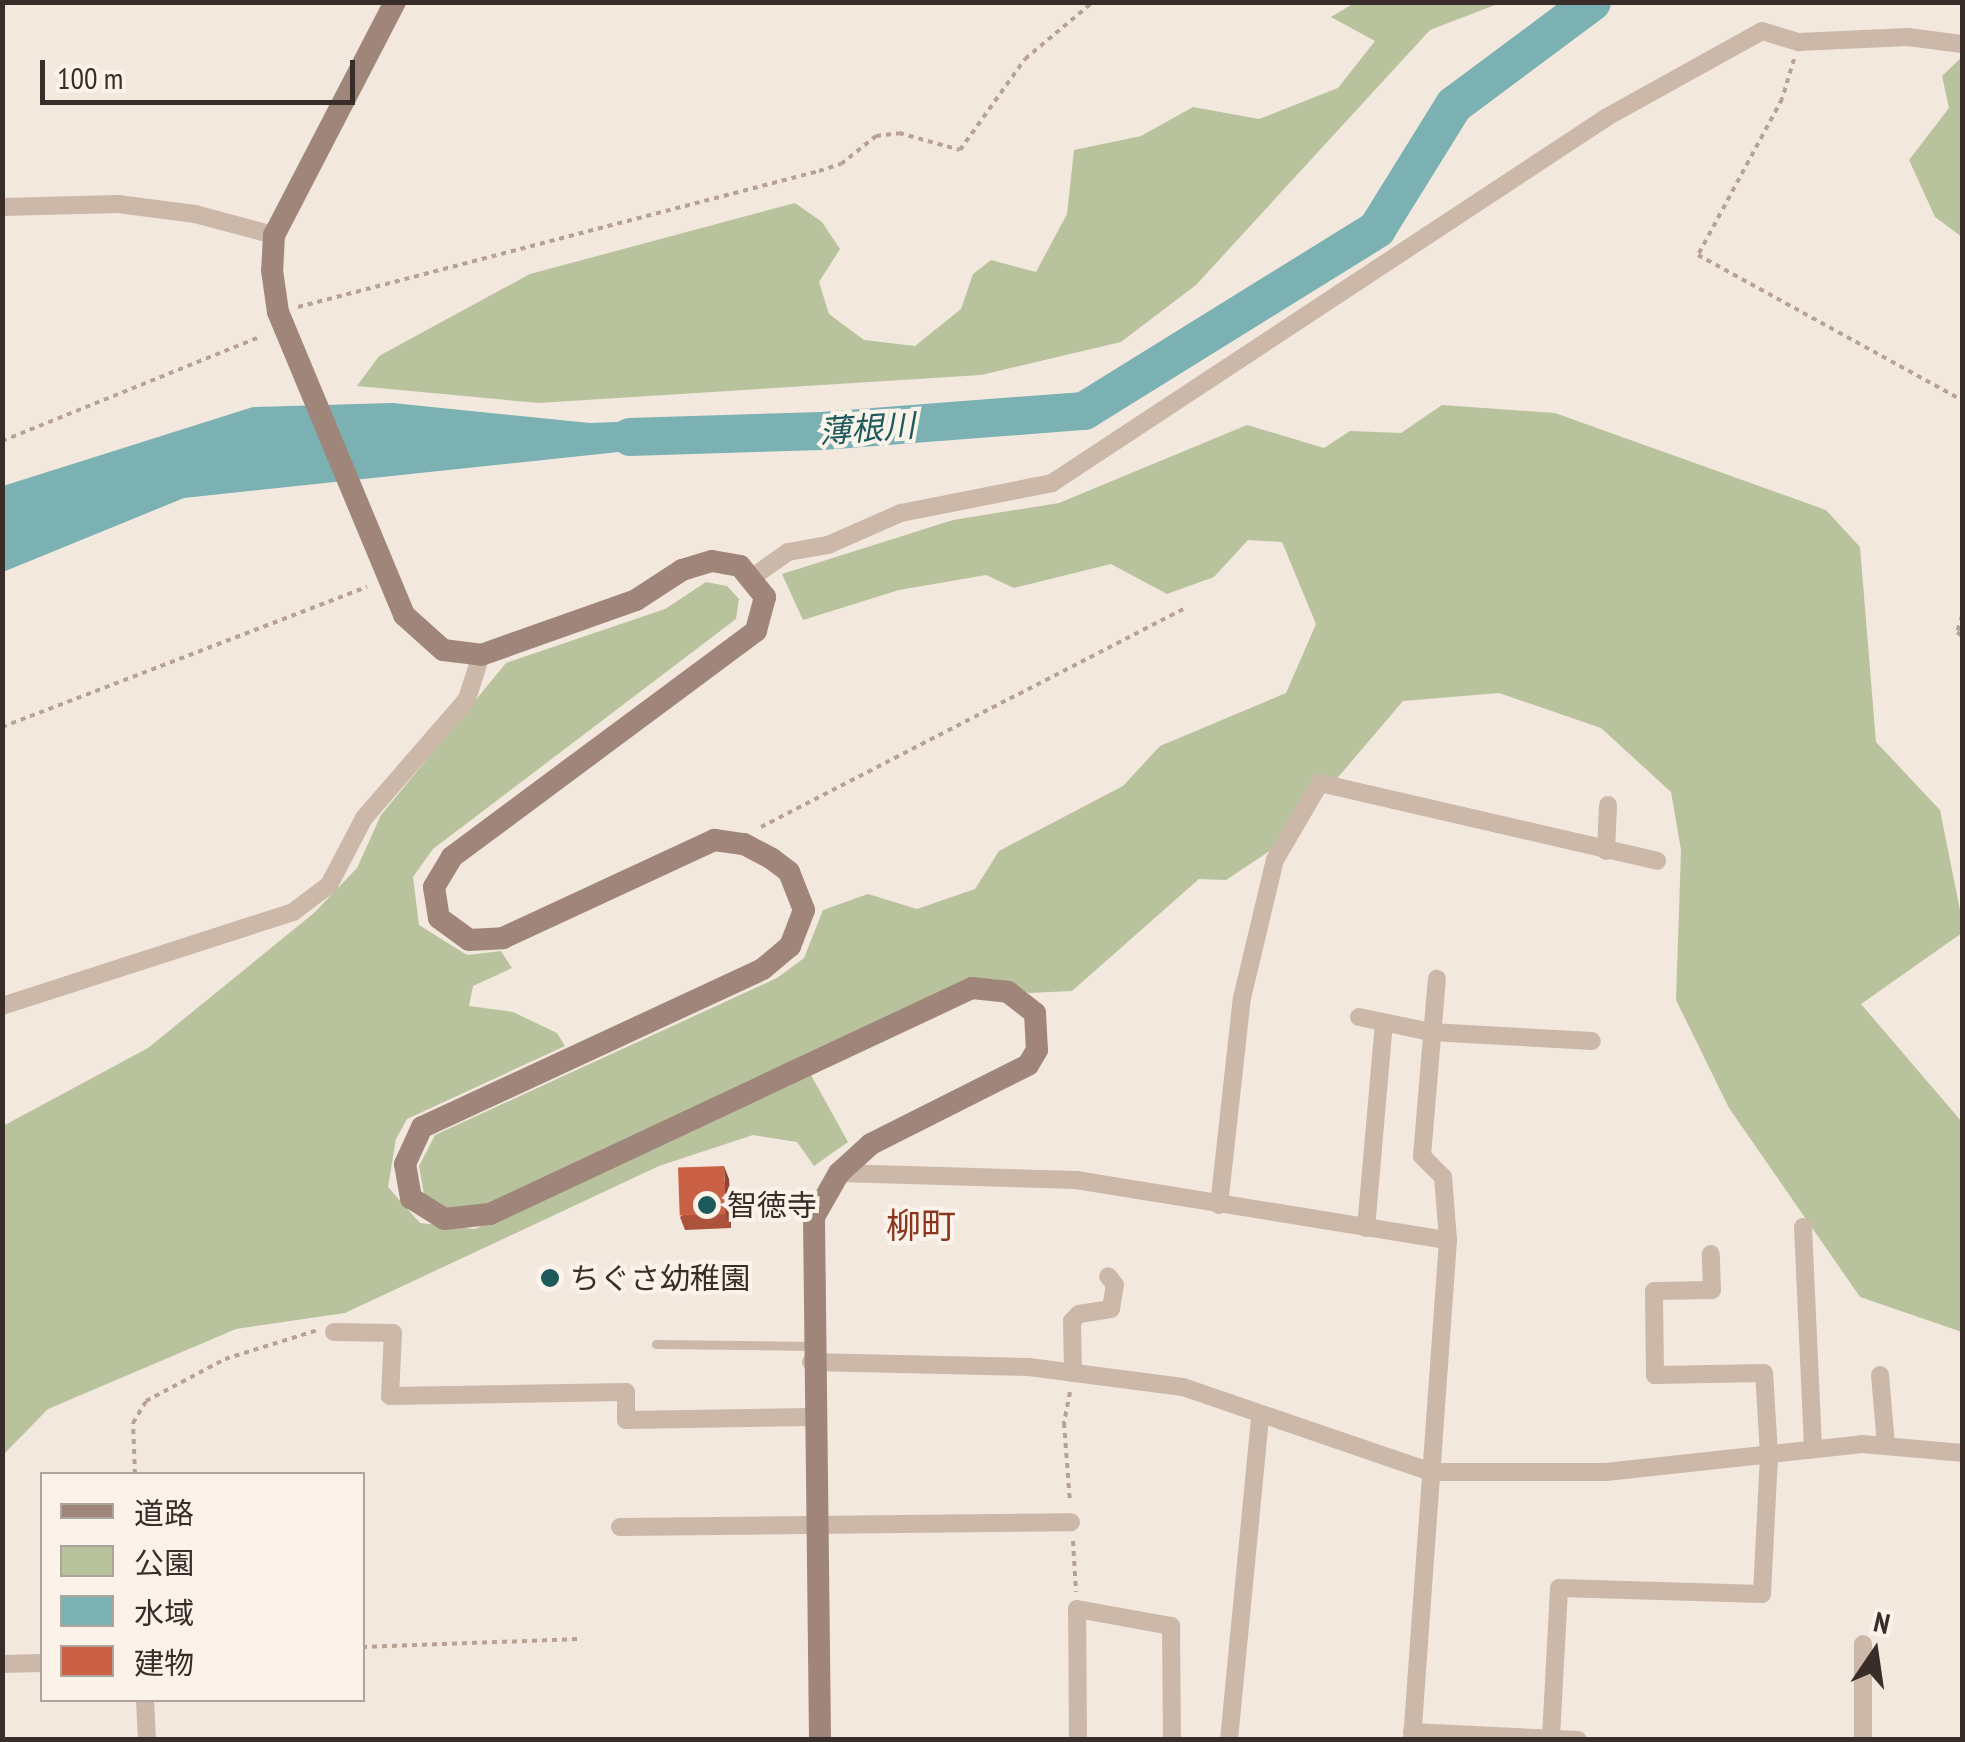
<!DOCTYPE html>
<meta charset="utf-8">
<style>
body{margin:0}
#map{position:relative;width:1965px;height:1742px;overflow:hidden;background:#f3e8de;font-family:"PT Sans Narrow","Noto Sans JP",sans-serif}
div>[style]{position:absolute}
.green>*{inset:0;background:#b8c39d}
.water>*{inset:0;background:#7bb1b2}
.river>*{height:38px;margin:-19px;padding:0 19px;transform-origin:19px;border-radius:19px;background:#7bb1b2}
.path>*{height:4px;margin-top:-2px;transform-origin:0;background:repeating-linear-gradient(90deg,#b8a293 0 5px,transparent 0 10px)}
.lane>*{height:9px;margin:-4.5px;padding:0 4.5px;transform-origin:4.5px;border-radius:4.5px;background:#ccb8a9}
.street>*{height:18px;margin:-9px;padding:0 9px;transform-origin:9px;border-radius:9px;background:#ccb8a9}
.secondary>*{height:22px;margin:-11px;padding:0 11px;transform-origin:11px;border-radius:11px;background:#a0867a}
.wall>*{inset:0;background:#ae533b}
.shaded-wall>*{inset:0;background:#8d4430}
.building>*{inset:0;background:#ca6145;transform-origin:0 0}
.dots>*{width:28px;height:28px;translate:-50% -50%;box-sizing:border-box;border:5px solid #fbf3ea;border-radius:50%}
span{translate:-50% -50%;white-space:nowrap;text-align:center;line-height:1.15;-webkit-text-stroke:8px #fbf3ea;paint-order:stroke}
.poi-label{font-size:30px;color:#392d29}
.left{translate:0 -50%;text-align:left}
.water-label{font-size:32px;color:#1d5a5c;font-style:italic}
.quarter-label{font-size:35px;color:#8b351f}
.frame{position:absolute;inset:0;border:5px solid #392d29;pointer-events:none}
.legend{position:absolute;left:40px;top:1472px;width:325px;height:230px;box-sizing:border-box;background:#fbf3ea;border:2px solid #ada49d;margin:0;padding:12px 18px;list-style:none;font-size:30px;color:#392d29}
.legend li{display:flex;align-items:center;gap:20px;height:50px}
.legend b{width:50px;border:2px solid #ada49d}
.north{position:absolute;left:1825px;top:1602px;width:100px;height:100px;-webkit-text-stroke:8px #fbf3ea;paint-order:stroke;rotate:13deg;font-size:28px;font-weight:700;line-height:40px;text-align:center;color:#392d29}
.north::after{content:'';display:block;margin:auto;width:35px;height:45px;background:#392d29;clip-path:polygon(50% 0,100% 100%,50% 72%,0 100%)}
.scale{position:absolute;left:40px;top:60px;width:315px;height:45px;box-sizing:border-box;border:5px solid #392d29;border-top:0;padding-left:12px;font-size:30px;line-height:35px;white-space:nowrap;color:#392d29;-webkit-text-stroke:8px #fbf3ea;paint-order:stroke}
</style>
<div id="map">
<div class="green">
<i style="clip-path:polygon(1500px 3px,1430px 30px,1196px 285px,1121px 342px,981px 375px,538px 403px,357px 386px,379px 356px,530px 274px,795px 203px,822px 222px,840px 249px,819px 282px,829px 314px,864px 340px,915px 346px,961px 309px,973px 274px,991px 260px,1036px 272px,1067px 214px,1074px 150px,1141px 136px,1193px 107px,1259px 119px,1338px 88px,1375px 41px,1331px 17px,1351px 5px)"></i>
<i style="clip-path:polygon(1962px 57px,1962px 237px,1935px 217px,1909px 160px,1949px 108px,1942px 76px)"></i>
<i style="clip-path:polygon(1442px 405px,1555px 413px,1826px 510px,1860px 547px,1876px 742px,1940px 810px,1962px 920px,1962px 933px,1861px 1004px,1962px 1122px,1962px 1332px,1860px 1297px,1729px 1108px,1676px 1000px,1681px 850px,1671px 792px,1601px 728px,1499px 693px,1403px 701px,1282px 843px,1226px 880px,1199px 879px,1072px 991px,1029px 993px,995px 979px,970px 980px,487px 1205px,448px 1208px,424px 1194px,419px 1166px,435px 1135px,777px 978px,804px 958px,823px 910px,868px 894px,917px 909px,975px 889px,999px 851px,1123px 786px,1160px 746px,1286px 693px,1316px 624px,1282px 542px,1248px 540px,1214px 577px,1167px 594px,1111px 564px,1014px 588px,986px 575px,899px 590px,803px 620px,782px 574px,953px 520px,1059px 503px,1247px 425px,1324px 448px,1350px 431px,1401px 433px)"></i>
<i style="clip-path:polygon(706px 582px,727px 586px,739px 599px,736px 619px,433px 849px,413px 877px,419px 925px,467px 955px,501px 951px,512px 968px,473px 986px,469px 1006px,513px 1012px,557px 1033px,565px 1046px,407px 1119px,396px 1139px,388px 1187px,420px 1223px,475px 1229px,811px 1075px,848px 1142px,814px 1166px,797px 1142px,753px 1135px,659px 1166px,345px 1313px,236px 1329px,48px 1409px,3px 1455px,3px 1126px,148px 1048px,314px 913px,357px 868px,381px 815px,506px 663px,665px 609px)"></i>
</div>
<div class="water">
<i style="clip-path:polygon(393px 403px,590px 423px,693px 419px,675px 446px,184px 498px,3px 572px,3px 486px,253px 407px)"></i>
</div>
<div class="river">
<i style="left:630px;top:437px;width:192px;rotate:-1.8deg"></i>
<i style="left:822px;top:431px;width:263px;rotate:-4.4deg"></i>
<i style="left:1084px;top:411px;width:345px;rotate:-31.8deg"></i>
<i style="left:1377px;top:229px;width:146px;rotate:-58.2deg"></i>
<i style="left:1454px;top:105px;width:172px;rotate:-36.7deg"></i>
</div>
<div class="path">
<i style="left:1794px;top:59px;width:42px;rotate:106.7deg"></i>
<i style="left:1782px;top:99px;width:177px;rotate:118.3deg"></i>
<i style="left:1698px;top:255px;width:301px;rotate:28.8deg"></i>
<i style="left:298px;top:307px;width:538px;rotate:-14.63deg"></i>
<i style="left:819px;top:171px;width:23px;rotate:-18deg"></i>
<i style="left:841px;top:164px;width:45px;rotate:-38.7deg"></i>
<i style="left:876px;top:136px;width:23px;rotate:-7deg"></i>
<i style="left:899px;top:133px;width:63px;rotate:15.6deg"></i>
<i style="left:960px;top:150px;width:112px;rotate:-54.5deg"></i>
<i style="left:1025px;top:59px;width:89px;rotate:-40deg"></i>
<i style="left:2px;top:441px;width:280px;rotate:-22deg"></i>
<i style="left:1962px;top:616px;width:17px;rotate:107deg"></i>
<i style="left:1957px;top:632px;width:6px;rotate:39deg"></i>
<i style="left:2px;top:727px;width:391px;rotate:-21deg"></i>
<i style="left:761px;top:827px;width:477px;rotate:-27.3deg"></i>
<i style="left:1070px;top:1392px;width:32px;rotate:101deg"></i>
<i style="left:1064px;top:1423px;width:79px;rotate:85.7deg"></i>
<i style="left:135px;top:1474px;width:51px;rotate:-92.2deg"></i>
<i style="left:133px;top:1423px;width:26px;rotate:-59deg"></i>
<i style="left:146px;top:1401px;width:89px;rotate:-28deg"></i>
<i style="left:225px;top:1359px;width:97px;rotate:-17.3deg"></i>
<i style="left:1073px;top:1541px;width:51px;rotate:86.6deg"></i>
<i style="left:362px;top:1647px;width:216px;rotate:-2.1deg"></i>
</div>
<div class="lane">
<i style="left:656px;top:1344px;width:155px;rotate:0.7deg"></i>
</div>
<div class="street">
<i style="left:2px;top:207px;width:116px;rotate:-1.5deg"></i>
<i style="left:118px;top:204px;width:78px;rotate:7.4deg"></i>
<i style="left:195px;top:214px;width:82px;rotate:14.9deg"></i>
<i style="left:754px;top:576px;width:42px;rotate:-35.2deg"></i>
<i style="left:788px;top:552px;width:41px;rotate:-9.9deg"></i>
<i style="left:828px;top:545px;width:80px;rotate:-23.7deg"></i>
<i style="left:901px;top:513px;width:154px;rotate:-11.2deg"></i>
<i style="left:1052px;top:483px;width:665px;rotate:-33.4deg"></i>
<i style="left:1607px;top:117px;width:177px;rotate:-29deg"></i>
<i style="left:1762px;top:31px;width:39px;rotate:17deg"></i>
<i style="left:1799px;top:42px;width:109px;rotate:-2.6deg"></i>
<i style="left:1908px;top:37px;width:54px;rotate:7.4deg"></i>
<i style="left:1606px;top:851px;width:46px;rotate:-87.5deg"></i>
<i style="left:2px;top:1006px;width:306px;rotate:-17.9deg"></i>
<i style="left:293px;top:912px;width:45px;rotate:-36.9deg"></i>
<i style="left:329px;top:885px;width:76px;rotate:-62.4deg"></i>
<i style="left:364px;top:818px;width:157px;rotate:-49.1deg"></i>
<i style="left:467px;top:699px;width:46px;rotate:-72.3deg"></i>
<i style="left:1359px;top:1017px;width:74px;rotate:11.8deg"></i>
<i style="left:1431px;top:1032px;width:161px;rotate:3.2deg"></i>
<i style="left:839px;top:1173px;width:237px;rotate:1.7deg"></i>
<i style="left:1076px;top:1180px;width:377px;rotate:9.2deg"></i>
<i style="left:1219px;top:1205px;width:208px;rotate:-83.7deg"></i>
<i style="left:1242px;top:998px;width:142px;rotate:-76.6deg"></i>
<i style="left:1275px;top:860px;width:89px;rotate:-59.7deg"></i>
<i style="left:1320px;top:783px;width:346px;rotate:13deg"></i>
<i style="left:1803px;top:1227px;width:219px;rotate:87.4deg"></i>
<i style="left:1366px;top:1228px;width:206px;rotate:-85deg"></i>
<i style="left:334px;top:1332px;width:59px;rotate:1deg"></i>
<i style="left:393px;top:1333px;width:63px;rotate:92.7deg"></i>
<i style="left:390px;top:1396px;width:236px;rotate:-1deg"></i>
<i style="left:626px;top:1392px;width:28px;rotate:90deg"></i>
<i style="left:626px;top:1420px;width:187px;rotate:-0.9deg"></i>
<i style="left:811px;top:1362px;width:218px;rotate:1.3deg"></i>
<i style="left:1029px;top:1367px;width:155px;rotate:7.4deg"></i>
<i style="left:1183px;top:1387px;width:262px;rotate:18.9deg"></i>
<i style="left:1431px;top:1472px;width:175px"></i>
<i style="left:1606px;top:1472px;width:258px;rotate:-6.2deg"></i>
<i style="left:1862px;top:1444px;width:100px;rotate:5.1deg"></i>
<i style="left:1073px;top:1373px;width:52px;rotate:-91.1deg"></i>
<i style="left:1072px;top:1321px;width:10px;rotate:-45deg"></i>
<i style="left:1079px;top:1314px;width:32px;rotate:-9deg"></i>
<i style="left:1111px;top:1309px;width:24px;rotate:-81deg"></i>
<i style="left:1115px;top:1285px;width:11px;rotate:-128deg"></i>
<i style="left:1880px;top:1375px;width:70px;rotate:85.1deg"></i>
<i style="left:620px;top:1527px;width:451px;rotate:-0.6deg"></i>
<i style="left:2px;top:1664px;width:40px;rotate:-1.4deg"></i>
<i style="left:145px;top:1700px;width:40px;rotate:87.1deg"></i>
<i style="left:1412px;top:1732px;width:166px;rotate:2.8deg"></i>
<i style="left:1551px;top:1737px;width:149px;rotate:-86.9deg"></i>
<i style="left:1559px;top:1588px;width:203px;rotate:1.7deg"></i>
<i style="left:1762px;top:1594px;width:140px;rotate:-87.1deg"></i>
<i style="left:1769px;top:1454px;width:81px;rotate:-93.5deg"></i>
<i style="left:1764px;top:1373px;width:109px;rotate:178.9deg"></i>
<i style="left:1655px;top:1375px;width:84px;rotate:-90.7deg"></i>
<i style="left:1654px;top:1291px;width:58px;rotate:-1deg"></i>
<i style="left:1712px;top:1290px;width:36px;rotate:-92deg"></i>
<i style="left:1078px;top:1740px;width:131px;rotate:-90.4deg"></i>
<i style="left:1077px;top:1609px;width:96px;rotate:10.3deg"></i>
<i style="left:1171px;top:1626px;width:114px;rotate:89.5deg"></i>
<i style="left:1229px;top:1740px;width:324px;rotate:-84.5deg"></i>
<i style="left:1412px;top:1740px;width:501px;rotate:-85.88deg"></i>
<i style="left:1448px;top:1240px;width:63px;rotate:-94.5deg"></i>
<i style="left:1443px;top:1177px;width:30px;rotate:-135deg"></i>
<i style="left:1422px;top:1156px;width:178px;rotate:-85.2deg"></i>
<i style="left:1863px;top:1740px;width:96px;rotate:-90deg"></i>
</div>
<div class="secondary">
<i style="left:395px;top:2px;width:263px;rotate:117.4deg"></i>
<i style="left:274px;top:235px;width:35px;rotate:93deg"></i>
<i style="left:272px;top:270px;width:42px;rotate:81.9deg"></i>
<i style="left:278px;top:312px;width:328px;rotate:67.4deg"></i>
<i style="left:404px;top:615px;width:52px;rotate:41.9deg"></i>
<i style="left:443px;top:650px;width:38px;rotate:7deg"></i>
<i style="left:481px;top:655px;width:164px;rotate:-19.5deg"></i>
<i style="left:636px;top:600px;width:55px;rotate:-33.1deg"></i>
<i style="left:682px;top:570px;width:31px;rotate:-17deg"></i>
<i style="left:712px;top:561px;width:28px;rotate:10deg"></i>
<i style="left:740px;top:566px;width:40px;rotate:51deg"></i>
<i style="left:765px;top:597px;width:35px;rotate:105deg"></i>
<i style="left:756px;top:631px;width:379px;rotate:143.4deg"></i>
<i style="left:452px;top:857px;width:35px;rotate:121deg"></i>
<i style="left:434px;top:887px;width:31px;rotate:81deg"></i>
<i style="left:439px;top:918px;width:37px;rotate:36deg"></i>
<i style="left:469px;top:940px;width:34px;rotate:-3deg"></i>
<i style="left:503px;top:938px;width:233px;rotate:-24.9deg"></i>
<i style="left:714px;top:840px;width:30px;rotate:8deg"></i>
<i style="left:744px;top:844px;width:32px;rotate:28deg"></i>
<i style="left:772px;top:859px;width:21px;rotate:37deg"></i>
<i style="left:789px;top:872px;width:41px;rotate:68.5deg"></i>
<i style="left:804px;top:910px;width:39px;rotate:111deg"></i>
<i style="left:790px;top:946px;width:35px;rotate:140deg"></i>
<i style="left:763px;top:969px;width:376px;rotate:155.1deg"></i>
<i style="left:422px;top:1127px;width:41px;rotate:114.7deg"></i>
<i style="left:405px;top:1164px;width:35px;rotate:80deg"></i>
<i style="left:411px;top:1198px;width:39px;rotate:32deg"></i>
<i style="left:444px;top:1219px;width:46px;rotate:-6.2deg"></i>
<i style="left:490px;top:1214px;width:532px;rotate:-25.12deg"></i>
<i style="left:972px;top:988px;width:36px;rotate:6deg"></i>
<i style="left:1008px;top:992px;width:34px;rotate:38deg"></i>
<i style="left:1035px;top:1013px;width:37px;rotate:87deg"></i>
<i style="left:1037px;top:1050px;width:17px;rotate:121deg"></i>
<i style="left:1028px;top:1065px;width:176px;rotate:153.3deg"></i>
<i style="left:871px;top:1144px;width:43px;rotate:137.8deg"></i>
<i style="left:839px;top:1173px;width:51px;rotate:119.6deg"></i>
<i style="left:814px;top:1217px;width:523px;rotate:89.34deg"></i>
</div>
<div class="wall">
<i style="clip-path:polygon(729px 1179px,731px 1228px,685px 1230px,680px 1217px)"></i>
</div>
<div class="shaded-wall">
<i style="clip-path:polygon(724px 1166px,729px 1179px,731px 1228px,726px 1214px)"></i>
</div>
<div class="building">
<i style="left:724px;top:1166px;width:48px;height:46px;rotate:88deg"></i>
</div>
<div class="dots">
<i style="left:707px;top:1205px;background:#1d5a5c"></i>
<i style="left:550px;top:1278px;background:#1d5a5c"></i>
</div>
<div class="poi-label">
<span class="left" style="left:727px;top:1205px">智徳寺</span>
<span class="left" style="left:570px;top:1278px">ちぐさ幼稚園</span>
</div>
<div class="water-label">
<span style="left:867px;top:428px;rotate:-4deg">薄根川</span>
</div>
<div class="quarter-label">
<span style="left:921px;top:1225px">柳町</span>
</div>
<div class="frame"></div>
<ul class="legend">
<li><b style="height:12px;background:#a0867a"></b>道路</li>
<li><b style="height:28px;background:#b8c39d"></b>公園</li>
<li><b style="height:28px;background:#7bb1b2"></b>水域</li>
<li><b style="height:28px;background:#ca6145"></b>建物</li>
</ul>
<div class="north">N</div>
<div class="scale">100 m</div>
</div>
